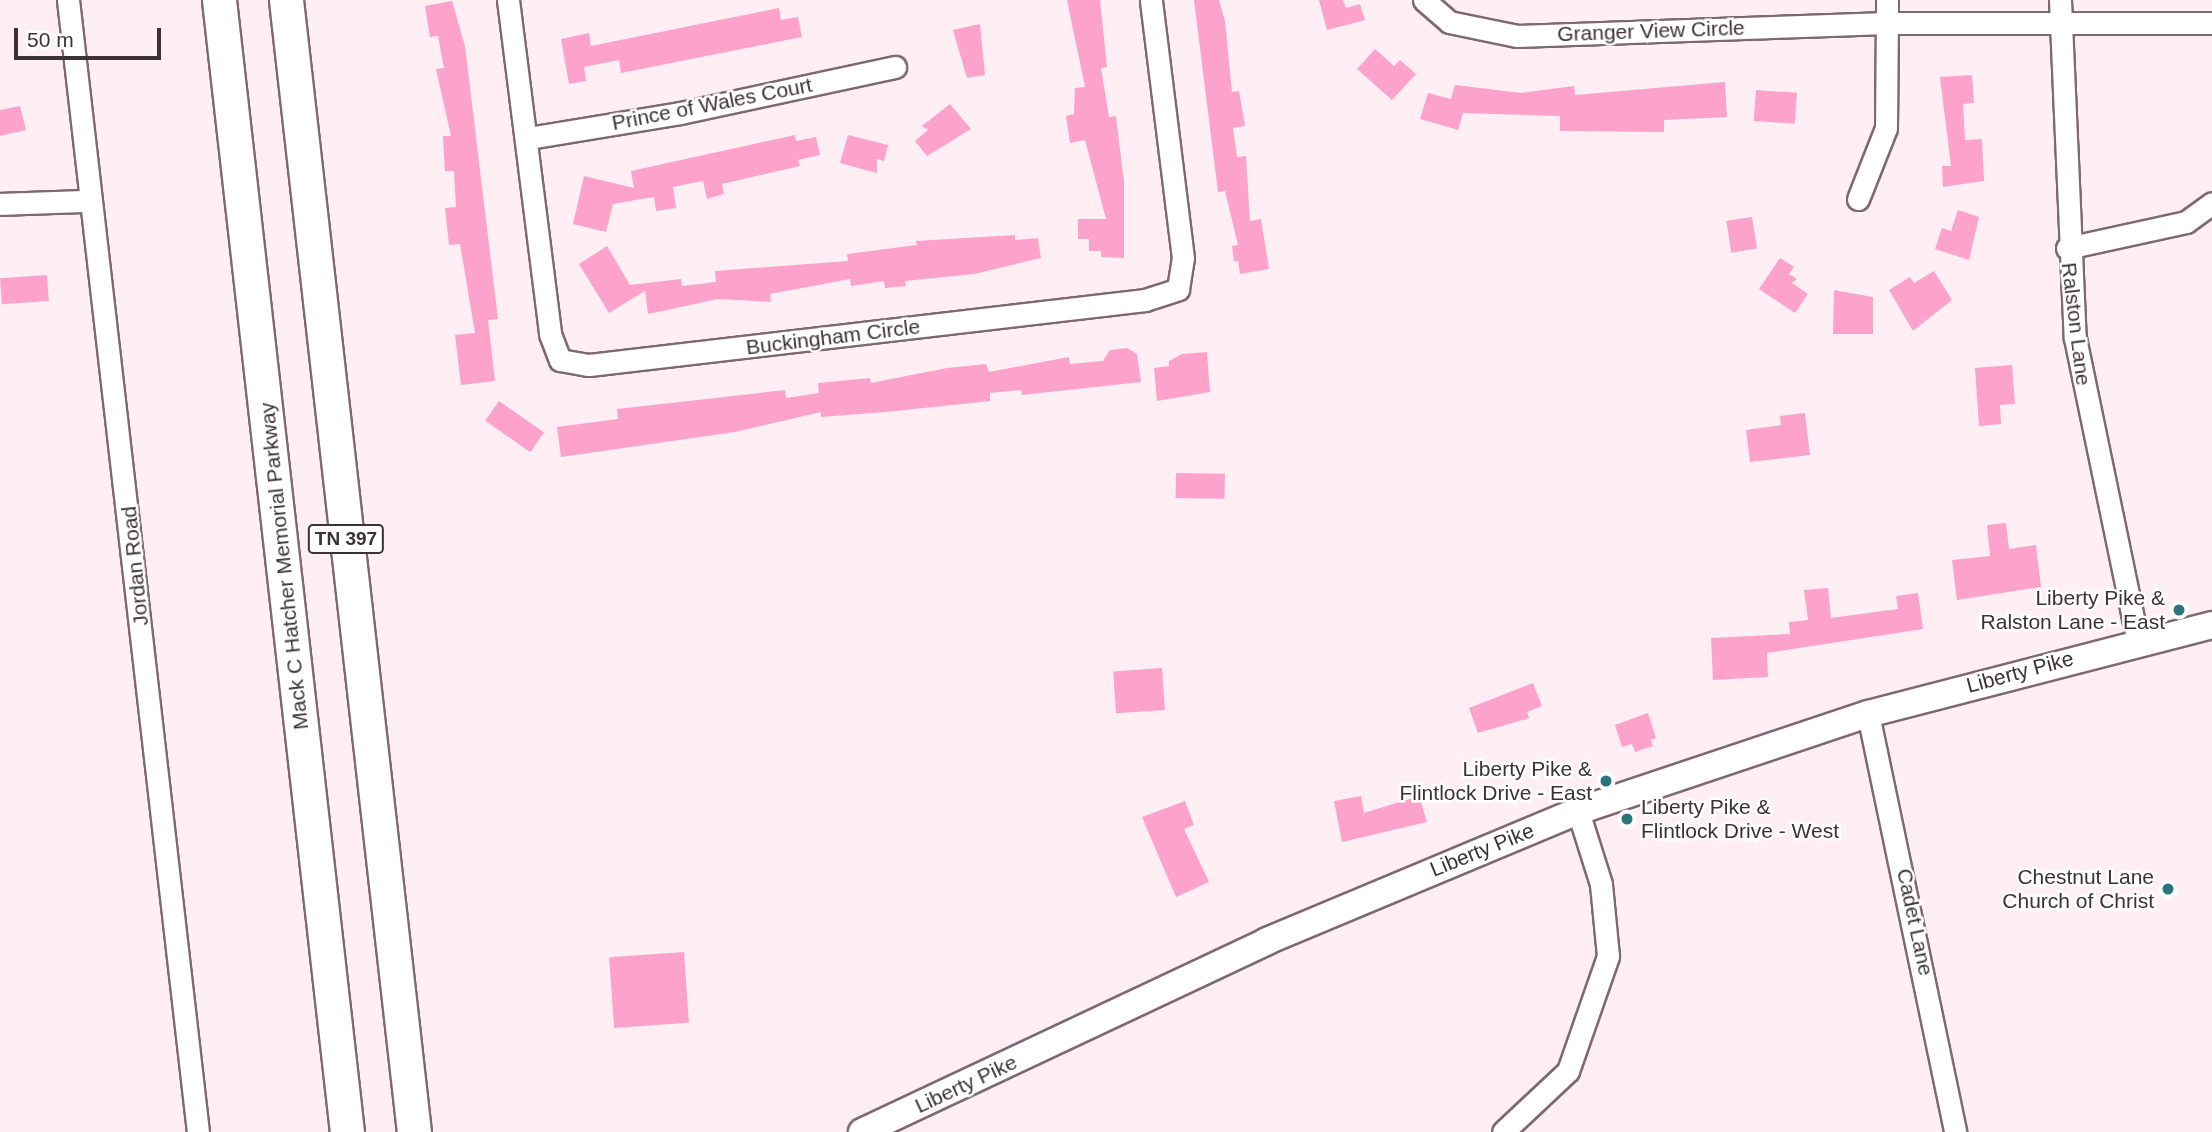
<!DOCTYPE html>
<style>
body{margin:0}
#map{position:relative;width:2212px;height:1132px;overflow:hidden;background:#ffeff5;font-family:Helvetica,sans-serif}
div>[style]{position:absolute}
.building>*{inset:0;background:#fda2ca;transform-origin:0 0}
.roads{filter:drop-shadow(2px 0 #7e6871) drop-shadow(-2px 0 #7e6871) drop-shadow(0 2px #7e6871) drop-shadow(0 -2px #7e6871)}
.minor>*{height:21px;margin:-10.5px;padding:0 10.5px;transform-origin:10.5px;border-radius:10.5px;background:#fff}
.tertiary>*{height:26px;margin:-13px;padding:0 13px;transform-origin:13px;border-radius:13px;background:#fff}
.trunk>*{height:33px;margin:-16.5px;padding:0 16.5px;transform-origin:16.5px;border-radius:16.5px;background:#fff}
.dots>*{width:19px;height:19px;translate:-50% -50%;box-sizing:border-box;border:4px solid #fff;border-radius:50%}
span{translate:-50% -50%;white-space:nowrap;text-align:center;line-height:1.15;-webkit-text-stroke:5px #fff;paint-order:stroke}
.shield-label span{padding:2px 5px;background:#fff;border:2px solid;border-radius:5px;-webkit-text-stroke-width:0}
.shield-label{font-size:19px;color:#3c3236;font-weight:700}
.street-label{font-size:21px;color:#3c3236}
.poi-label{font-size:21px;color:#3c3236}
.right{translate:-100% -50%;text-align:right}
.left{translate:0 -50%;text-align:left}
.scale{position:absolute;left:14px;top:28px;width:147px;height:32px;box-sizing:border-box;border:4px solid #3c3236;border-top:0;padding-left:9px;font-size:21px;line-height:24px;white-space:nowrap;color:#3c3236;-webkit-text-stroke:5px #fff;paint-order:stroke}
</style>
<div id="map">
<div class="building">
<i style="clip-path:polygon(1067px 0,1100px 0,1107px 67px,1101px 68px,1109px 117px,1116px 116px,1124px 182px,1124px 258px,1101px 257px,1101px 251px,1089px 251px,1089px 239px,1078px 239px,1078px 219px,1106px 219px,1085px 140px,1070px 143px,1066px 116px,1074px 114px,1075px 88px,1085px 87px)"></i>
<i style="clip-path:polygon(1194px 0,1219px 0,1225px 21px,1232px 92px,1239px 91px,1245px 126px,1233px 128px,1237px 157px,1246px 156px,1250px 221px,1261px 219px,1269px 269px,1240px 274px,1238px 261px,1234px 262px,1232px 246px,1238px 245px,1225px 191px,1218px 192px)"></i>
<i style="clip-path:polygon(1319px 0,1343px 0,1346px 8px,1360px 4px,1365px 20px,1327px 30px)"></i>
<i style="clip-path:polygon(452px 1px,465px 46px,498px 319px,488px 320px,495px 381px,461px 385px,455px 335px,475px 333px,460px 244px,449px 245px,445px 208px,456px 207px,454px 171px,445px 171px,443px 136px,451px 136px,436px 69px,444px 68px,438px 36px,430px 37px,425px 6px)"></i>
<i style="clip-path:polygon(779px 8px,781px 20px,798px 17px,802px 37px,621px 73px,619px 60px,584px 67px,586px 81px,569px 84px,561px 39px,589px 33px,591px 46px)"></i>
<i style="clip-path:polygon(980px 24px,985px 75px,967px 78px,953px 30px)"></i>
<i style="clip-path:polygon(1375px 49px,1394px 66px,1400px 60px,1416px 74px,1392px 100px,1357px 69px)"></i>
<i style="clip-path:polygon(1972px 75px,1974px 103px,1963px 104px,1965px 140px,1982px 139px,1984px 181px,1943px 187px,1942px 166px,1951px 166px,1940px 77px)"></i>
<i style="clip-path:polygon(1725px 82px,1727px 117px,1664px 120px,1664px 132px,1560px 131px,1560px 116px,1463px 113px,1458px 130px,1420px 119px,1428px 93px,1451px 99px,1455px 85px,1521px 93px,1574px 86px,1575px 95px)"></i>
<i style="left:1756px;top:90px;width:41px;height:31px;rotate:4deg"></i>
<i style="clip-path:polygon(950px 104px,971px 129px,927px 156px,915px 141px,928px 130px,922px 126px)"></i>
<i style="clip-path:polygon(20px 106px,26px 130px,0 136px,0 110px)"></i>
<i style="clip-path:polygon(795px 135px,796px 141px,816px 137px,820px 155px,798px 160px,800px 166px,722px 184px,724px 194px,707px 199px,703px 181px,673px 187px,676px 208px,656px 211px,654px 197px,613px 204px,606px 232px,573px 224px,584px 176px,634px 188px,631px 171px)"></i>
<i style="clip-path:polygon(848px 135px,888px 145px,884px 161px,877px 159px,877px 173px,840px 163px)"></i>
<i style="clip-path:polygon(1958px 210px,1979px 217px,1969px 260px,1935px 249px,1942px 228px,1951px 231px)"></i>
<i style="left:1752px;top:217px;width:32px;height:26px;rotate:81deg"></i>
<i style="clip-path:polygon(1015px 235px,1015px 240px,1038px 238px,1041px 258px,974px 274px,905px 281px,906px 286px,885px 288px,884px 281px,851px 286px,850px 279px,770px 294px,771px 302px,718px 299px,648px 314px,645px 291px,609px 313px,579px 264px,607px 246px,630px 285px,681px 279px,682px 286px,716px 282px,715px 271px,848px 261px,847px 254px,917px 245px,916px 241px)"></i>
<i style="clip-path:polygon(1780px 258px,1794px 267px,1789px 274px,1797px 279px,1792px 283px,1808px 294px,1795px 313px,1759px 289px)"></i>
<i style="clip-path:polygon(1934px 271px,1952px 300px,1913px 331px,1889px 290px,1910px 277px,1914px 283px)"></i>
<i style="left:47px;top:275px;width:26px;height:47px;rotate:86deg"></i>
<i style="clip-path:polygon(1834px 290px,1873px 297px,1873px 334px,1833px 334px)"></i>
<i style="clip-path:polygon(1127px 348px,1137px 354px,1141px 382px,1022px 395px,1021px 390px,990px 393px,990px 401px,886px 412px,821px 417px,821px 412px,735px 432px,561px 457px,557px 427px,618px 419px,617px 409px,785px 390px,786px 398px,819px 393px,818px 383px,870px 378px,871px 383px,947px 368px,986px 364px,989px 372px,1069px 357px,1070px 364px,1103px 361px,1110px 350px)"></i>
<i style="clip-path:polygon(1207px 352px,1210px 392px,1157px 401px,1154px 368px,1169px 366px,1169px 361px,1182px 354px)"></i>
<i style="clip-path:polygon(2012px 365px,2015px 404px,2000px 405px,2001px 424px,1979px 426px,1975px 368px)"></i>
<i style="left:499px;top:401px;width:55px;height:24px;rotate:35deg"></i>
<i style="clip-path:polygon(1805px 413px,1810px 455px,1750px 462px,1746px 430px,1781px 425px,1780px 416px)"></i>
<i style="left:1176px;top:473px;width:49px;height:25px;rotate:1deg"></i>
<i style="clip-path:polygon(2006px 523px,2009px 549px,2036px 545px,2041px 587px,1957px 600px,1952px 560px,1990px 556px,1987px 525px)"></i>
<i style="clip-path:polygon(1828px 588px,1831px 618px,1898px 609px,1896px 596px,1918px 593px,1923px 629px,1767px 653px,1768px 677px,1713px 680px,1711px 638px,1790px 634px,1789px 622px,1808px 620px,1804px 590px)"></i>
<i style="left:1162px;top:668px;width:42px;height:49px;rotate:86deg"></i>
<i style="clip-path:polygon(1533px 683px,1542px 706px,1527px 712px,1529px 718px,1478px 733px,1469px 708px)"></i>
<i style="clip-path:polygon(1648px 713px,1656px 738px,1651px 740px,1653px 746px,1635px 752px,1632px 744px,1622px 747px,1615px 725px)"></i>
<i style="clip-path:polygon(1361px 796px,1364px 813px,1419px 796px,1427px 822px,1342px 842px,1334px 801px)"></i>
<i style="clip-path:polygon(1185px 801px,1194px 825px,1184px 829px,1209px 882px,1176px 897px,1142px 817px)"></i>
<i style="left:684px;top:952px;width:71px;height:75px;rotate:86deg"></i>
</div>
<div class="roads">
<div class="minor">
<i style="left:68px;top:0;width:1139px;rotate:83.45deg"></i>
<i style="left:508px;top:0;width:337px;rotate:82.8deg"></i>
<i style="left:550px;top:334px;width:28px;rotate:69deg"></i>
<i style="left:560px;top:360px;width:29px;rotate:10deg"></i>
<i style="left:589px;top:365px;width:560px;rotate:-6.67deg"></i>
<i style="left:1145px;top:300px;width:35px;rotate:-18deg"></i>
<i style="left:1178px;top:289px;width:31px;rotate:-81deg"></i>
<i style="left:1183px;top:258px;width:260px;rotate:-97.1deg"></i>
<i style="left:1424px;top:0;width:33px;rotate:41deg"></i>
<i style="left:1449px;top:22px;width:69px;rotate:11.6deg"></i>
<i style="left:1517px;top:36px;width:370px;rotate:-2deg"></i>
<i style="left:1887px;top:23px;width:23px;rotate:-90deg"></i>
<i style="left:2060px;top:0;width:338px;rotate:87.5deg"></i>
<i style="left:2075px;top:338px;width:310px;rotate:78.3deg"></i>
<i style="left:529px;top:138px;width:153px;rotate:-9.4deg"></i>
<i style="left:680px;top:113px;width:220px;rotate:-12.1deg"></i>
<i style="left:1858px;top:199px;width:76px;rotate:-68.5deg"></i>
<i style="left:1886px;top:128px;width:105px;rotate:-89.5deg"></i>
<i style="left:1887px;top:23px;width:325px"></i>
<i style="left:0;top:204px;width:87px;rotate:-2deg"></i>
<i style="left:2067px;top:248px;width:122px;rotate:-12.3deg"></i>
<i style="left:2186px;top:222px;width:32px;rotate:-36deg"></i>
<i style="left:1868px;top:714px;width:427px;rotate:78.2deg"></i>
<i style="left:1503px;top:1132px;width:89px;rotate:-43.2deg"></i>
<i style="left:1568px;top:1071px;width:122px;rotate:-70.8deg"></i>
<i style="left:1608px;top:956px;width:72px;rotate:-95.6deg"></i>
<i style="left:1601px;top:884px;width:77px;rotate:-107.5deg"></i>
</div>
<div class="tertiary">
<i style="left:862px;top:1132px;width:448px;rotate:-25.2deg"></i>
<i style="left:1267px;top:941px;width:337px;rotate:-22.7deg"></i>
<i style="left:1578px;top:811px;width:306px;rotate:-18.5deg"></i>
<i style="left:1868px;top:714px;width:355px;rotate:-14.5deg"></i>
</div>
<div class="trunk">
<i style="left:219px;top:0;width:1139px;rotate:83.55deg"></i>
<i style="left:286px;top:0;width:1139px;rotate:83.55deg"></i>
</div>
</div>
<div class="dots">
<i style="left:2179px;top:610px;background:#2d757e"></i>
<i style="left:1606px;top:781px;background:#2d757e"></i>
<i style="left:1627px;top:819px;background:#2d757e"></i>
<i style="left:2168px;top:889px;background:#2d757e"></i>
</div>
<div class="shield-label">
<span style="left:346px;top:539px">TN 397</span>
</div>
<div class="street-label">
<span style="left:1651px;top:31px;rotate:-2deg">Granger View Circle</span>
<span style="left:712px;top:104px;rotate:-11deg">Prince of Wales Court</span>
<span style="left:2076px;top:324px;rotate:83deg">Ralston Lane</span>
<span style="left:833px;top:337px;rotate:-7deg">Buckingham Circle</span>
<span style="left:135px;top:566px;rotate:-96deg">Jordan Road</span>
<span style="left:284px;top:566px;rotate:-96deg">Mack C Hatcher Memorial Parkway</span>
<span style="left:2020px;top:672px;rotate:-15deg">Liberty Pike</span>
<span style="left:1482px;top:850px;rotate:-22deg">Liberty Pike</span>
<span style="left:1915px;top:922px;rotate:78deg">Cadet Lane</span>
<span style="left:966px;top:1084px;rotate:-25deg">Liberty Pike</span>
</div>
<div class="poi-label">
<span class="right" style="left:2165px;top:610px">Liberty Pike &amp;<br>Ralston Lane - East</span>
<span class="right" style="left:1592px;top:781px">Liberty Pike &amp;<br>Flintlock Drive - East</span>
<span class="left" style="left:1641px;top:819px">Liberty Pike &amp;<br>Flintlock Drive - West</span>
<span class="right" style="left:2154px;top:889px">Chestnut Lane<br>Church of Christ</span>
</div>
<div class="scale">50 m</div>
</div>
